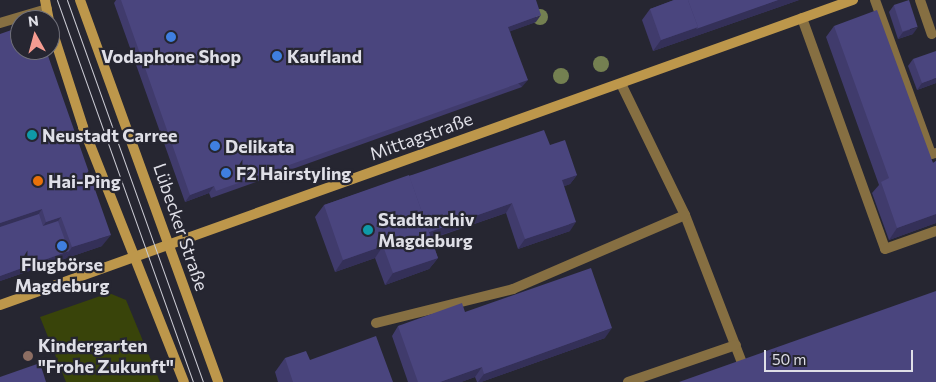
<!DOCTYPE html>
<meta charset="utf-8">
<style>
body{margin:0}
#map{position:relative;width:936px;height:382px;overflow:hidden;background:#262631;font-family:Commissioner,sans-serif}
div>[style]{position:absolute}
.green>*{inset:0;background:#39440a}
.lane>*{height:10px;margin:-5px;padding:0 5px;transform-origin:5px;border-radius:5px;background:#866f42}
.street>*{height:10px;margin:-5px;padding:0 5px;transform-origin:5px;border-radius:5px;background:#866f42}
.secondary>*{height:10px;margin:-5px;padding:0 5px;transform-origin:5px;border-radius:5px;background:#bd974b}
.tram>*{height:1px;margin:-0.5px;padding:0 0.5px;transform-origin:0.5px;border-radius:0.5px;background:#cacad3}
.trees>*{width:16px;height:16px;margin:-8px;border-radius:50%;background:#748051}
.wall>*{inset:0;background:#403b6c}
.shaded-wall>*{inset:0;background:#343058;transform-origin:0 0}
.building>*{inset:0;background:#4a457e;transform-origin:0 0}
.dots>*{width:14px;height:14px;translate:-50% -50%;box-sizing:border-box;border:2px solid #262631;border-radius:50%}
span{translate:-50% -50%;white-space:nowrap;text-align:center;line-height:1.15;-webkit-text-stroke:4.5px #262631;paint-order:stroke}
.poi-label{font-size:18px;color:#dfdfe7;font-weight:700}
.left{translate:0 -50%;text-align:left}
.street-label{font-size:18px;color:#dfdfe7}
.north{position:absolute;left:10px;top:10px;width:50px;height:50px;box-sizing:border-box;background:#262631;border:1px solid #70707a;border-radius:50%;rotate:353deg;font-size:14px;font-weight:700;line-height:20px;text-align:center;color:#dfdfe7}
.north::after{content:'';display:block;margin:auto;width:18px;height:22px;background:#f59c91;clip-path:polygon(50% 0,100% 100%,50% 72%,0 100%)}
.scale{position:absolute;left:764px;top:350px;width:149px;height:22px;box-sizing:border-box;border:2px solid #dfdfe7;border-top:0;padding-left:6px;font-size:15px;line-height:18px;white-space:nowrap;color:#dfdfe7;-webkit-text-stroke:4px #262631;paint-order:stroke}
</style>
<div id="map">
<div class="green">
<i style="clip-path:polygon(109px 293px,126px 300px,160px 382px,66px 382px,40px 317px)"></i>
</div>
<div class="lane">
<i style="left:875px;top:0;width:164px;rotate:70deg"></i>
<i style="left:931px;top:154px;width:5px;rotate:-11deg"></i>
<i style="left:920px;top:0;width:36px;rotate:71deg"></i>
<i style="left:802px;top:18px;width:245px;rotate:70.2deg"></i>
<i style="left:885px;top:249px;width:54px;rotate:-19.4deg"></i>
<i style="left:685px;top:215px;width:161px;rotate:68.9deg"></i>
<i style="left:376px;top:323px;width:141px;rotate:-13.9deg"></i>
<i style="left:513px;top:289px;width:187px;rotate:-23.3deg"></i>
<i style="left:685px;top:215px;width:146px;rotate:-116deg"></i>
<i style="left:628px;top:382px;width:114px;rotate:-18.9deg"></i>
</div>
<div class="street">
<i style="left:0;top:23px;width:49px;rotate:-16.6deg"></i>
</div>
<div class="secondary">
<i style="left:45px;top:0;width:20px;rotate:79deg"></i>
<i style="left:80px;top:0;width:406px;rotate:70.1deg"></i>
<i style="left:50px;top:24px;width:108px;rotate:72.2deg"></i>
<i style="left:83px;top:127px;width:274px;rotate:68.4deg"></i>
<i style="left:0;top:305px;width:906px;rotate:-19.68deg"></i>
</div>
<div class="tram">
<i style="left:57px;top:0;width:405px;rotate:70.4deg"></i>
<i style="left:67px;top:0;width:405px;rotate:70.4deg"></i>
</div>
<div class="trees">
<i style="left:540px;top:17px"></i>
<i style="left:601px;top:64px"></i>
<i style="left:561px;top:76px"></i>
</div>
<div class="wall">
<i style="clip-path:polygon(116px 0,536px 0,536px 22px,510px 31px,522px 87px,211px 198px,209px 193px,185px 202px,114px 3px)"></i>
<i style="clip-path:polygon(674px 0,799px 0,653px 51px,642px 20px,650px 9px)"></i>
<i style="clip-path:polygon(894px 5px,913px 34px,898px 39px,889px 12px)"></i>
<i style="clip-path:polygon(834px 26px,933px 163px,936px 161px,936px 223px,889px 240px,872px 193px,879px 185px,826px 37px)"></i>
<i style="clip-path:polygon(0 34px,102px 246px,64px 259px,0 281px)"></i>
<i style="clip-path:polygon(913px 59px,936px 83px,917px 90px,908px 66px)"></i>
<i style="clip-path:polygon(550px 145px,577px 175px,570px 184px,564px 186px,570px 231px,518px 249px,506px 213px,431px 239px,438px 258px,429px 269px,385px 285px,375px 258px,335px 272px,315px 217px,324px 205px,409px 176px)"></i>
<i style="clip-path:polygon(465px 312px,605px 338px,481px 382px,477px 382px,475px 377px,461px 382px,408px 382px,392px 336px,398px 326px)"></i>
<i style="clip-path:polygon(285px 358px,393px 382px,278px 382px,275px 372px)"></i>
</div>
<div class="shaded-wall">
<i style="clip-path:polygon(778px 0,799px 0,653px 51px,661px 40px)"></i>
<i style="clip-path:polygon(541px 15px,536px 22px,503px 34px,508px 27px)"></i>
<i style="clip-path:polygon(918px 27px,913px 34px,898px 39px,903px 32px)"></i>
<i style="clip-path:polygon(936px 78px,936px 83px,917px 90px,922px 83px)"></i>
<i style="left:528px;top:80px;width:9px;height:331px;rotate:131deg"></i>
<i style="clip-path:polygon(577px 175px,570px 184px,555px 190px,562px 180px)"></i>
<i style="clip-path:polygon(214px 186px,209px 193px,185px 202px,190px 195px)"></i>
<i style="clip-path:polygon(512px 203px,506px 213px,420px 242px,427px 233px)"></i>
<i style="clip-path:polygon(42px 209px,34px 221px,0 232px,0 223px)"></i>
<i style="clip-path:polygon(936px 214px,936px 223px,889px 240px,897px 228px)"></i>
<i style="clip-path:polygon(61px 217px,53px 228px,38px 233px,46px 222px)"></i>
<i style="clip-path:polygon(576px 222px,570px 231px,518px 249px,525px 239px)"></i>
<i style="clip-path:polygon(111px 235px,102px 246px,64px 259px,72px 247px)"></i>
<i style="clip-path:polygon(383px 246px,375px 258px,335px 272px,343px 260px)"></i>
<i style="clip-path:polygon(69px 251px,64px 259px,0 281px,0 276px)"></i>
<i style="clip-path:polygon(438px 258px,429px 269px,385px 285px,393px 273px)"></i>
<i style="clip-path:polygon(612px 328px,605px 338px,481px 382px,478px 382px,484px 374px)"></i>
<i style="clip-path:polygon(482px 367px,475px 377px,461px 382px,440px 382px)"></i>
</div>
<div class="building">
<i style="clip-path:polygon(121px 0,536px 0,541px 15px,508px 27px,528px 80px,216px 191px,214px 186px,190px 195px)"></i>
<i style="clip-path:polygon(674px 0,688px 0,698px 27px,661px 40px,650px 9px)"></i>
<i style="clip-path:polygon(688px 0,778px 0,696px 29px,698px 27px)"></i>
<i style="left:909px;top:0;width:28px;height:16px;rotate:72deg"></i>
<i style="clip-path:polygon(877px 10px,933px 163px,936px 161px,936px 214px,897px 228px,881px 182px,889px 178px,834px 26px)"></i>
<i style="clip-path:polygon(20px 27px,20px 50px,46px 50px,111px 235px,72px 247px,61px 217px,46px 222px,42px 209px,0 223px,0 34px)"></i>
<i style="clip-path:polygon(936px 51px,936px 78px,922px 83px,913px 59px)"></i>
<i style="clip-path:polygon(544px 130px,550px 145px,565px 140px,577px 175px,562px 180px,576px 222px,525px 239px,512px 203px,429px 232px,409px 176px)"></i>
<i style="clip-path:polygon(409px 175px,438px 258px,393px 273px,383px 246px,343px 260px,324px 205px)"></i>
<i style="clip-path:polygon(39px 214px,43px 226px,58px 221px,69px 251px,0 276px,0 227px)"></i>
<i style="clip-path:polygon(591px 268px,612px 328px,484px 374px,482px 367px,440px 382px,418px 382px,398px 326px,462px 303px,465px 312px)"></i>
<i style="clip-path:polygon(936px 291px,936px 382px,679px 382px)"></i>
<i style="clip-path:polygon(376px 336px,393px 382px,293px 382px,285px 358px,306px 351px,310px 360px)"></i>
<i style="clip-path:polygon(40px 363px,46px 382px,0 382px,0 377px)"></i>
</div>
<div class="dots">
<i style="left:171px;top:37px;background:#3f7fe0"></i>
<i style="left:277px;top:56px;background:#3f7fe0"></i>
<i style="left:32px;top:135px;background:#0f9aa8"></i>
<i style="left:215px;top:146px;background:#3f7fe0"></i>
<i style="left:226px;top:173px;background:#3f7fe0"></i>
<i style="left:38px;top:181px;background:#e8710a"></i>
<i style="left:368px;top:230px;background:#0f9aa8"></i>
<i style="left:62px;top:246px;background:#3f7fe0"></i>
<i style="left:28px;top:356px;background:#8d6e63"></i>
</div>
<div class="poi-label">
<span style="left:171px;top:56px">Vodaphone Shop</span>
<span class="left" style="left:287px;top:56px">Kaufland</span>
<span class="left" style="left:42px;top:135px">Neustadt Carree</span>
<span class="left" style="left:225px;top:146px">Delikata</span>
<span class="left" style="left:236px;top:173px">F2 Hairstyling</span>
<span class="left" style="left:48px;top:181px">Hai-Ping</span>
<span class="left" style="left:378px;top:230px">Stadtarchiv<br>Magdeburg</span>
<span style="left:62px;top:275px">Flugbörse<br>Magdeburg</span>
<span class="left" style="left:38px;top:356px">Kindergarten<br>"Frohe Zukunft"</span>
</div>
<div class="street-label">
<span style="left:421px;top:136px;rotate:-20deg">Mittagstraße</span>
<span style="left:181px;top:227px;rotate:71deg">Lübecker Straße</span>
</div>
<div class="north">N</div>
<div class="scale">50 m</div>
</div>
